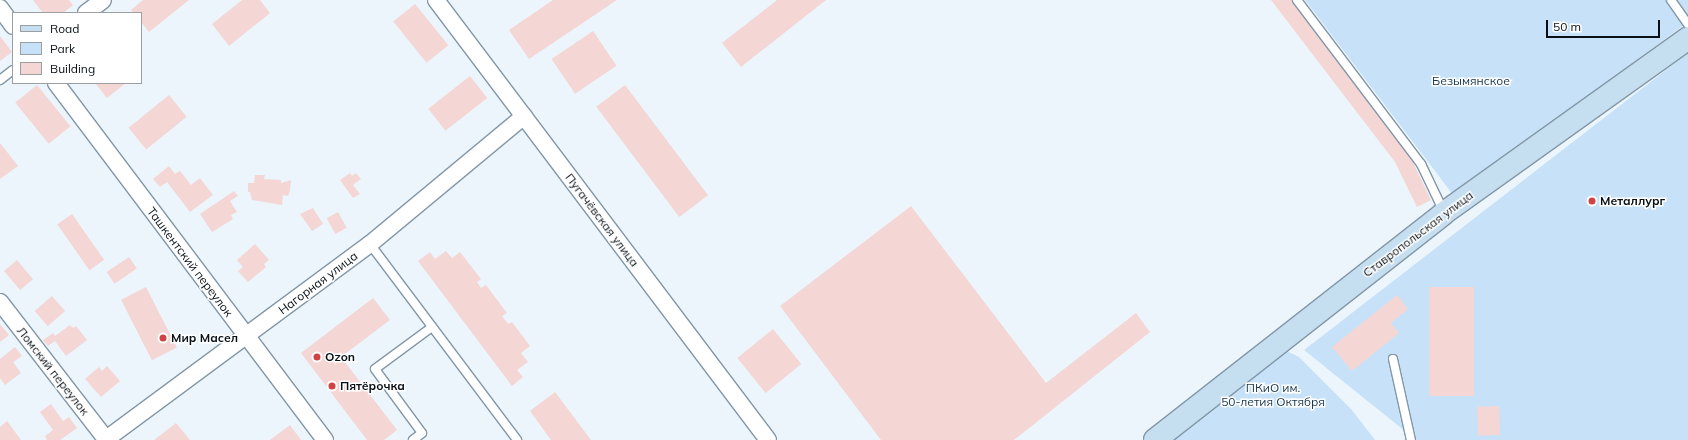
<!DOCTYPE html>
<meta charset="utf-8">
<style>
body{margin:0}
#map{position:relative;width:1688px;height:440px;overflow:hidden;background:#ecf5fc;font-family:Mulish,sans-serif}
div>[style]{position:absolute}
.green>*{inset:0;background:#c7e2f8}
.building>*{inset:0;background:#f4d6d4;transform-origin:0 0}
.roads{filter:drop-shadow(1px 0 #8297a7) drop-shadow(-1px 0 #8297a7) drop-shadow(0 1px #8297a7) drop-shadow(0 -1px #8297a7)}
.lane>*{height:8px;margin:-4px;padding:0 4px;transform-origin:4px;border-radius:4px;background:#fff}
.street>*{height:16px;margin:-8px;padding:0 8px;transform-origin:8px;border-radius:8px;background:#fff}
.secondary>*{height:22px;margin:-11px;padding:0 11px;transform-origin:11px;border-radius:11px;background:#c6dff0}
.dots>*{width:11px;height:11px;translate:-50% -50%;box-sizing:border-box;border:2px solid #fff;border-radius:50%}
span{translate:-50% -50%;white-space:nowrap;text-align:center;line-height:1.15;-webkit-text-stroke:3px #fff;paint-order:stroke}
.park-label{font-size:12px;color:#15354b}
.poi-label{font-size:12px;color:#081016;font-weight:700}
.left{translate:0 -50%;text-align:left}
.street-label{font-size:12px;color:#081016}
.legend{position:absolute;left:12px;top:12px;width:130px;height:72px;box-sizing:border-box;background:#fff;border:1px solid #9c9fa2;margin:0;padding:5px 7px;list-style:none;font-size:12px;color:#081016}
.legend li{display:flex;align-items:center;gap:8px;height:20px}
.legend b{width:20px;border:1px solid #9c9fa2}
.scale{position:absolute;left:1546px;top:20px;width:114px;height:18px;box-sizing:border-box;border:2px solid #081016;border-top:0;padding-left:5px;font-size:12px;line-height:14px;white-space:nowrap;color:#081016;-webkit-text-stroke:3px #fff;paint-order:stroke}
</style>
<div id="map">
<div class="green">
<i style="clip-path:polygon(1305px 0,1688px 0,1688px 22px,1454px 196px)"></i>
<i style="clip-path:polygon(1688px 53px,1688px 440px,1416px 440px,1304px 350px)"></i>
<i style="clip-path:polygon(1266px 341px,1299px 357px,1352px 410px,1375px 440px,1148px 440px)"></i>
</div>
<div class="building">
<i style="clip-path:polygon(33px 0,69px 0,73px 5px,63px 13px,43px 13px)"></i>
<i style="clip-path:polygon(143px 0,189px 0,149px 32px,141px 22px,141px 13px,134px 13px,131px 10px)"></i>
<i style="clip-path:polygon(242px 0,260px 0,270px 13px,229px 46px,212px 24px)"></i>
<i style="clip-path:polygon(553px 0,617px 0,529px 59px,509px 30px)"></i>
<i style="clip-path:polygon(777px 0,826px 0,741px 67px,722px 43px)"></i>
<i style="clip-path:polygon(1271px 0,1291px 0,1408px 152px,1431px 200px,1417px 207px,1395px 162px)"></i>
<i style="left:415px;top:4px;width:53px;height:28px;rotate:51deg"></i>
<i style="left:593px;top:31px;width:42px;height:50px;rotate:56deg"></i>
<i style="clip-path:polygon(0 36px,12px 52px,0 61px)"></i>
<i style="left:470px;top:76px;width:28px;height:53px;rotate:52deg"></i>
<i style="clip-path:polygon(95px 83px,126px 83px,107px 98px)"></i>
<i style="left:37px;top:85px;width:53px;height:28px;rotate:51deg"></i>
<i style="left:625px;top:85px;width:138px;height:36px;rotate:53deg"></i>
<i style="left:169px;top:95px;width:28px;height:52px;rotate:51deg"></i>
<i style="clip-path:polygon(0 143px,18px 166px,0 179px)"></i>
<i style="clip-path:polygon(169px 166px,175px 174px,180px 171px,191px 185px,200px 178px,213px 195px,190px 212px,167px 182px,160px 187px,153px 179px)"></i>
<i style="clip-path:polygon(350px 173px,352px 176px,356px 173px,361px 179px,353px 185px,360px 194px,353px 198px,340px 180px)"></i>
<i style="clip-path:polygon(255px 175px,265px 175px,264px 179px,281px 180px,281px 183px,291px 180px,290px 191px,288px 196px,283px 195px,282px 205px,252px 200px,250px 192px,248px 192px,248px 183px,254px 183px)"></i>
<i style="clip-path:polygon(234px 191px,238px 196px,230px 201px,237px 212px,231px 215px,233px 219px,212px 232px,200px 214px)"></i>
<i style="clip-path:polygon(911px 206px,1046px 383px,1136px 313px,1150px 332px,1014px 440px,881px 440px,780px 306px)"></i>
<i style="clip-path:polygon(313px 208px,323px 224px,312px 231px,300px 214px)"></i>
<i style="left:338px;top:212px;width:18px;height:13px;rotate:61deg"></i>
<i style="left:72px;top:214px;width:56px;height:18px;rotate:55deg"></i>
<i style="clip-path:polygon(255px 244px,269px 260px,264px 264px,266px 267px,248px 282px,238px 271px,243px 267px,237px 260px)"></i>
<i style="clip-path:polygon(446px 251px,452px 258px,460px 252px,481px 279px,477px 282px,481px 288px,486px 285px,507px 313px,502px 316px,508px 324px,512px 322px,530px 346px,521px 353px,528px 362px,517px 370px,523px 377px,512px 386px,418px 261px,430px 252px,435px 259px)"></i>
<i style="left:129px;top:257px;width:14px;height:27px;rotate:56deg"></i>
<i style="left:17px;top:260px;width:25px;height:17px;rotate:50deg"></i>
<i style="left:146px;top:287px;width:68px;height:28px;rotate:63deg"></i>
<i style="left:1429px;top:287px;width:45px;height:109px"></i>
<i style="clip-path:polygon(1397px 295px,1408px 309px,1391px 323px,1399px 333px,1352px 371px,1332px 347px)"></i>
<i style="left:52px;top:296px;width:20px;height:23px;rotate:49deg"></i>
<i style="clip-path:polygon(373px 298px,390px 320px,341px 357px,397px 430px,384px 440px,367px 440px,301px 353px)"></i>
<i style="clip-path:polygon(0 324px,9px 335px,0 342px)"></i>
<i style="clip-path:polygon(70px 325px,73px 328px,76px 326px,87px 340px,66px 356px,55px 341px,48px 346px,43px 340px,53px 333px,55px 336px)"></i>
<i style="left:773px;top:329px;width:45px;height:46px;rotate:51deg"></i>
<i style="clip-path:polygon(15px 347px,22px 356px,13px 362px,21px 373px,5px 385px,0 378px,0 359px)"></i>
<i style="clip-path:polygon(107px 366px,120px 381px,101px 397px,85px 379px,99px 367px,102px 371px)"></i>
<i style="clip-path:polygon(555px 392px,591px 440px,551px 440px,530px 411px)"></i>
<i style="clip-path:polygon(51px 404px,63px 421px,69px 417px,77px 428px,60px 440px,47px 440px,45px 436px,53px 430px,40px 412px)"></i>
<i style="left:1499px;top:406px;width:29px;height:22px;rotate:88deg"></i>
<i style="clip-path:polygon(7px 421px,21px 440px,0 440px,0 427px)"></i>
<i style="clip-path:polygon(176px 423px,190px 440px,154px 440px)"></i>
<i style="clip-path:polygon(290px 425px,301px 440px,270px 440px)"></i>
</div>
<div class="roads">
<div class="lane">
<i style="left:1297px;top:0;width:206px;rotate:52.9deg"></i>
<i style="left:1421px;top:164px;width:53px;rotate:64.4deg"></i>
<i style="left:1671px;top:0;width:29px;rotate:55deg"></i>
<i style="left:0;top:80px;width:16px;rotate:-38deg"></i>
<i style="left:370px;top:244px;width:245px;rotate:53.1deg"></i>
<i style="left:1393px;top:359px;width:83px;rotate:77.5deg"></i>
<i style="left:413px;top:440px;width:11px;rotate:-38deg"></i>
<i style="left:422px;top:433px;width:79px;rotate:-126.3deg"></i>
<i style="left:375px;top:369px;width:71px;rotate:-36.4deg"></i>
</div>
<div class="street">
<i style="left:436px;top:0;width:551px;rotate:52.96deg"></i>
<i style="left:0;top:8px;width:22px;rotate:54deg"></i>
<i style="left:86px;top:13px;width:21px;rotate:-37deg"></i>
<i style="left:56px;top:83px;width:447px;rotate:53deg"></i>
<i style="left:0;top:302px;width:173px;rotate:52.3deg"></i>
<i style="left:105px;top:440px;width:330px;rotate:-36.5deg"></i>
<i style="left:370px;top:244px;width:200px;rotate:-39.7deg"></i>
</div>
<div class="secondary">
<i style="left:1155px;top:440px;width:367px;rotate:-38.1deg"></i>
<i style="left:1444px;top:213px;width:300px;rotate:-35.6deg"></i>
</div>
</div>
<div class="dots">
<i style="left:1592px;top:201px;background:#d14245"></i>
<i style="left:163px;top:338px;background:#d14245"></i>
<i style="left:317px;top:357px;background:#d14245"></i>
<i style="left:332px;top:386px;background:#d14245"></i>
</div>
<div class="park-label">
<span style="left:1471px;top:81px">Безымянское</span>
<span style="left:1273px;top:395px">ПКиО им.<br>50-летия Октября</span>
</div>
<div class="poi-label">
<span class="left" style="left:1600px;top:201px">Металлург</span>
<span class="left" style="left:171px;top:338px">Мир Масел</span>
<span class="left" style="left:325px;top:357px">Ozon</span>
<span class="left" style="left:340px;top:386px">Пятёрочка</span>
</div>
<div class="street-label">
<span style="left:602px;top:220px;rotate:53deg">Пугачёвская улица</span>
<span style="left:1418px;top:234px;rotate:-37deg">Ставропольская улица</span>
<span style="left:190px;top:262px;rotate:53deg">Ташкентский переулок</span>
<span style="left:318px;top:283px;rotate:-37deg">Нагорная улица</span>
<span style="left:53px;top:371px;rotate:52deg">Ломский переулок</span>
</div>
<ul class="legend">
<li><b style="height:5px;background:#c6dff0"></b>Road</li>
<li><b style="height:11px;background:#c7e2f8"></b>Park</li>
<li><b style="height:11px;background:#f4d6d4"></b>Building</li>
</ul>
<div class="scale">50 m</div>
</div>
